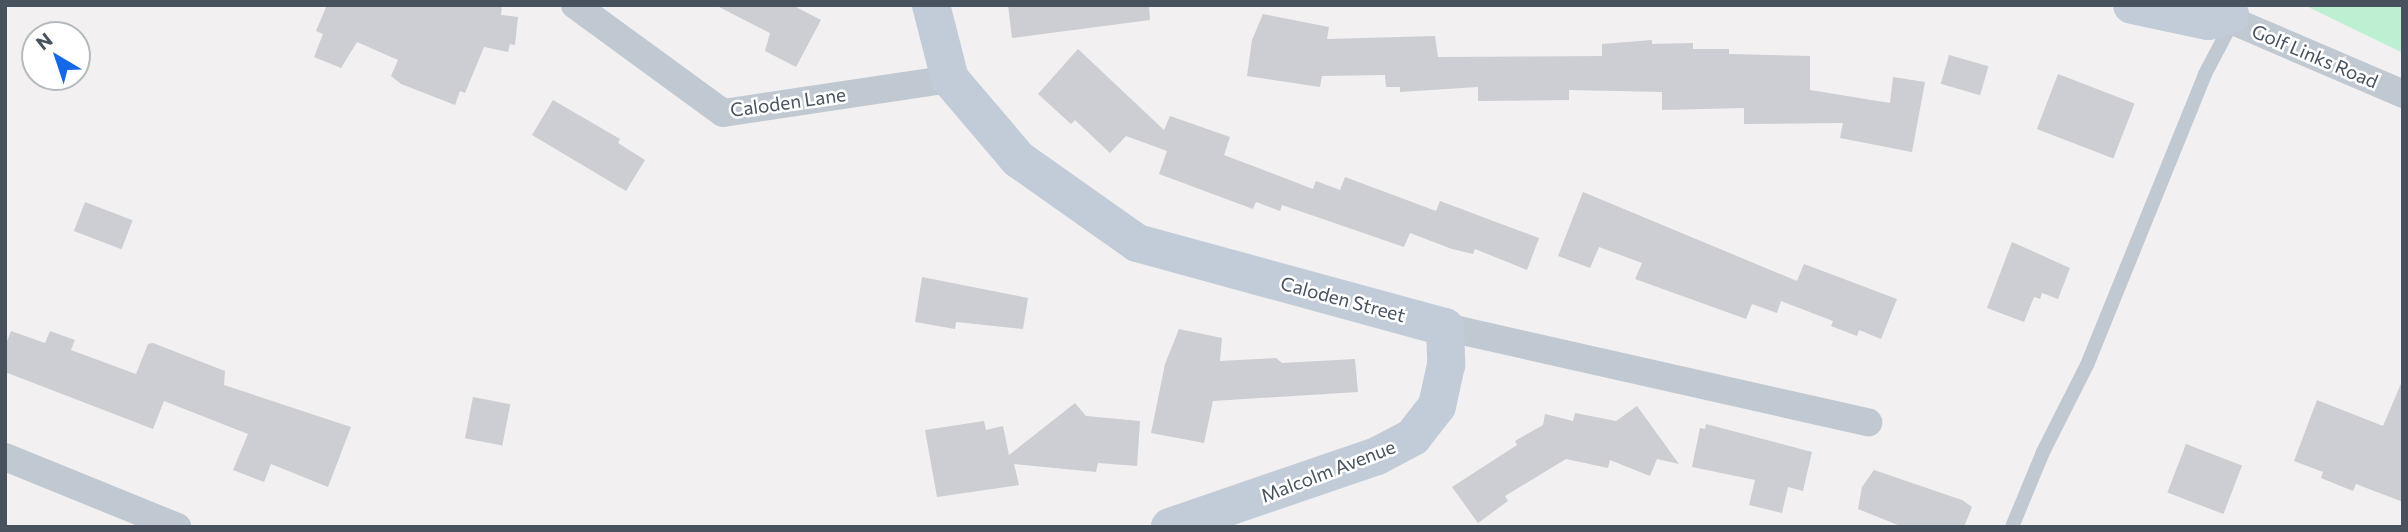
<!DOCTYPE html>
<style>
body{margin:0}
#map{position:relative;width:2408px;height:532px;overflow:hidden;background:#f2f0f0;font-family:Commissioner,sans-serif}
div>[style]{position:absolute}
.green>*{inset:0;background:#bdf0d3}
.building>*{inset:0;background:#ccced4;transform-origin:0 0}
.lane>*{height:14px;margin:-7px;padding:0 7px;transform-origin:7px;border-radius:7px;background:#c0c9d2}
.street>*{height:28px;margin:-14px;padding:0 14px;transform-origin:14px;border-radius:14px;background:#c0c9d2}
.secondary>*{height:38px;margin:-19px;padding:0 19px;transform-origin:19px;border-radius:19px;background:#c2ccd9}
span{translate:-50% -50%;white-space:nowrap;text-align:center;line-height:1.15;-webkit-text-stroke:5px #fff;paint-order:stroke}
.street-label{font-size:19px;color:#47525e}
.frame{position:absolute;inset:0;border:7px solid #47525e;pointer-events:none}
.north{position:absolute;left:21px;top:21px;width:70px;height:70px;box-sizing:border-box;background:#fff;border:2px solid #b5babf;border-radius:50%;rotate:321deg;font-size:19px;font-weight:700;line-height:28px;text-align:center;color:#47525e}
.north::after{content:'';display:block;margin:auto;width:24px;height:32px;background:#1569e7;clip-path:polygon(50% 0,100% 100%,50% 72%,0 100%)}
</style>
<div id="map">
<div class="green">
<i style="clip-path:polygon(2304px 5px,2403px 5px,2403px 53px)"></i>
</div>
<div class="building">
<i style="clip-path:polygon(327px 5px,502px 5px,501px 15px,518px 17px,515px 45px,510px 44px,508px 52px,484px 47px,465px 93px,460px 91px,455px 105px,401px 84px,391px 76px,398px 60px,357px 42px,341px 68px,314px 57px,323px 34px,316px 31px)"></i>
<i style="clip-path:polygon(715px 5px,792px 5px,821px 20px,796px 67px,765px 51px,770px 33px)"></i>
<i style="clip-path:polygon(1008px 5px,1149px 5px,1150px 20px,1012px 38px)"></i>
<i style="clip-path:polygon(1263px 14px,1329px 27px,1327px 39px,1435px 36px,1438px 57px,1602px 56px,1602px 44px,1652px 40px,1652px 44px,1693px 43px,1693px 49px,1729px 49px,1729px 54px,1810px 56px,1810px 90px,1890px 103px,1893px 77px,1925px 82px,1912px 152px,1840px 138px,1843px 123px,1744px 124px,1744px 108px,1662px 110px,1662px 92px,1569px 90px,1569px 100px,1478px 101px,1478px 87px,1400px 92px,1400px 87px,1386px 87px,1385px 75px,1322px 76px,1320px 87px,1247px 76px,1252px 40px)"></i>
<i style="clip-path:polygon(1078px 49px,1164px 130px,1170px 116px,1230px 137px,1224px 155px,1313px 189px,1316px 181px,1340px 190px,1345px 177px,1436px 211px,1440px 201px,1539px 238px,1527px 270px,1475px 249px,1473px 254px,1452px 249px,1410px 233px,1404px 247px,1282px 205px,1280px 211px,1256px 202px,1253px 209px,1159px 174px,1167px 151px,1126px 136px,1110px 153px,1075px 120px,1071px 124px,1038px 94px)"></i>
<i style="left:1949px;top:55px;width:41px;height:30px;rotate:16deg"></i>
<i style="left:2058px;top:74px;width:82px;height:59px;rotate:21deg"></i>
<i style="clip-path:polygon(553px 100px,620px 139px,618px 143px,645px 160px,626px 191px,532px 135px)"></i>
<i style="clip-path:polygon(1583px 192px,1797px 281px,1804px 264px,1897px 299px,1881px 339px,1859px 330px,1857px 336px,1831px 326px,1833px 321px,1781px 301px,1777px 313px,1752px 304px,1746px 319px,1635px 279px,1642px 263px,1599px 247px,1590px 268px,1558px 256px)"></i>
<i style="left:85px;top:202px;width:51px;height:31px;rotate:21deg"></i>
<i style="clip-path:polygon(2012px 242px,2070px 268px,2058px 299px,2042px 293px,2040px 299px,2034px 297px,2024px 322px,1987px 308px)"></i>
<i style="clip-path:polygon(922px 277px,1028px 298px,1023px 329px,956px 322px,955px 329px,915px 322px)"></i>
<i style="clip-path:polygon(1179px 329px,1222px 338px,1220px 361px,1276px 358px,1282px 363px,1355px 359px,1358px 392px,1213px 401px,1204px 443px,1151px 433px,1165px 364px)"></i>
<i style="clip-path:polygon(11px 331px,45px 343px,50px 331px,75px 340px,71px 350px,136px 374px,148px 344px,153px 343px,225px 371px,224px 385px,351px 427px,328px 487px,271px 464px,264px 482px,233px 470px,248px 434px,164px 401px,153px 429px,5px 372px,5px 346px)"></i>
<i style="clip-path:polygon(2403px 379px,2403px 502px,2356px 484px,2353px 491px,2321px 478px,2323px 472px,2294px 461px,2317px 400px,2383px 426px)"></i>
<i style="left:473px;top:397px;width:38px;height:42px;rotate:11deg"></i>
<i style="clip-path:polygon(1075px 403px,1086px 416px,1140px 421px,1137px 466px,1098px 463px,1096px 472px,1014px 464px,1019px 485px,937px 497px,925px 430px,984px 421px,986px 430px,1003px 426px,1009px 455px)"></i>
<i style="clip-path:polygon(1637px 406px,1679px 464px,1657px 459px,1650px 476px,1610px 460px,1608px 468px,1566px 459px,1505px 496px,1508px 501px,1478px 523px,1452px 487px,1517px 445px,1515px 441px,1543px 425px,1545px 414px,1573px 421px,1575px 413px,1616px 421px)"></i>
<i style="clip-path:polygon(1706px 424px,1812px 452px,1803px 491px,1788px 487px,1782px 513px,1749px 505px,1755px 480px,1692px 467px,1700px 428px,1705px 429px)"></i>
<i style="left:2186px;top:444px;width:60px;height:52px;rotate:21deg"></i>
<i style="clip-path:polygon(1874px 470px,1962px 500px,1972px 507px,1964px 527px,1903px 527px,1858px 509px,1862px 487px)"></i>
</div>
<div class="lane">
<i style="left:2012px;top:527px;width:81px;rotate:-67.5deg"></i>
<i style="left:2043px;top:452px;width:97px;rotate:-63.2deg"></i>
<i style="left:2087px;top:365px;width:314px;rotate:-67.9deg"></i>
<i style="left:2205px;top:74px;width:60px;rotate:-62.2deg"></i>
</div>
<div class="street">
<i style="left:575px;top:5px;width:183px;rotate:36.1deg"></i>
<i style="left:723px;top:113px;width:230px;rotate:-8.5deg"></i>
<i style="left:2228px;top:5px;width:17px;rotate:73deg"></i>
<i style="left:2233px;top:21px;width:185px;rotate:23.2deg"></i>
<i style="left:1445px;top:327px;width:434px;rotate:12.7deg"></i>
<i style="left:5px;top:457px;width:186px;rotate:22.1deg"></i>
</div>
<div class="secondary">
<i style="left:931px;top:5px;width:76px;rotate:75.6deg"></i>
<i style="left:950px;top:79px;width:105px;rotate:49.6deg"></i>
<i style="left:1018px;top:159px;width:146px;rotate:35.2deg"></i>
<i style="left:1137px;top:243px;width:319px;rotate:15.3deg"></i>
<i style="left:1445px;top:327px;width:38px;rotate:88deg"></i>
<i style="left:1446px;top:365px;width:42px;rotate:102.4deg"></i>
<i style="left:1437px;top:406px;width:39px;rotate:128deg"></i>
<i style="left:1413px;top:437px;width:41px;rotate:152.2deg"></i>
<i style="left:1377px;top:456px;width:219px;rotate:161.1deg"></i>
<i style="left:2132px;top:5px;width:78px;rotate:11.9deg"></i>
<i style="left:2208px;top:21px;width:23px;rotate:-15deg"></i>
</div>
<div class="street-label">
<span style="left:2315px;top:56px;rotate:23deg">Golf Links Road</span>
<span style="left:788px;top:102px;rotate:-8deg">Caloden Lane</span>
<span style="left:1343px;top:299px;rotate:15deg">Caloden Street</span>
<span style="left:1328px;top:471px;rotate:-21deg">Malcolm Avenue</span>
</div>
<div class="frame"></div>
<div class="north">N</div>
</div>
